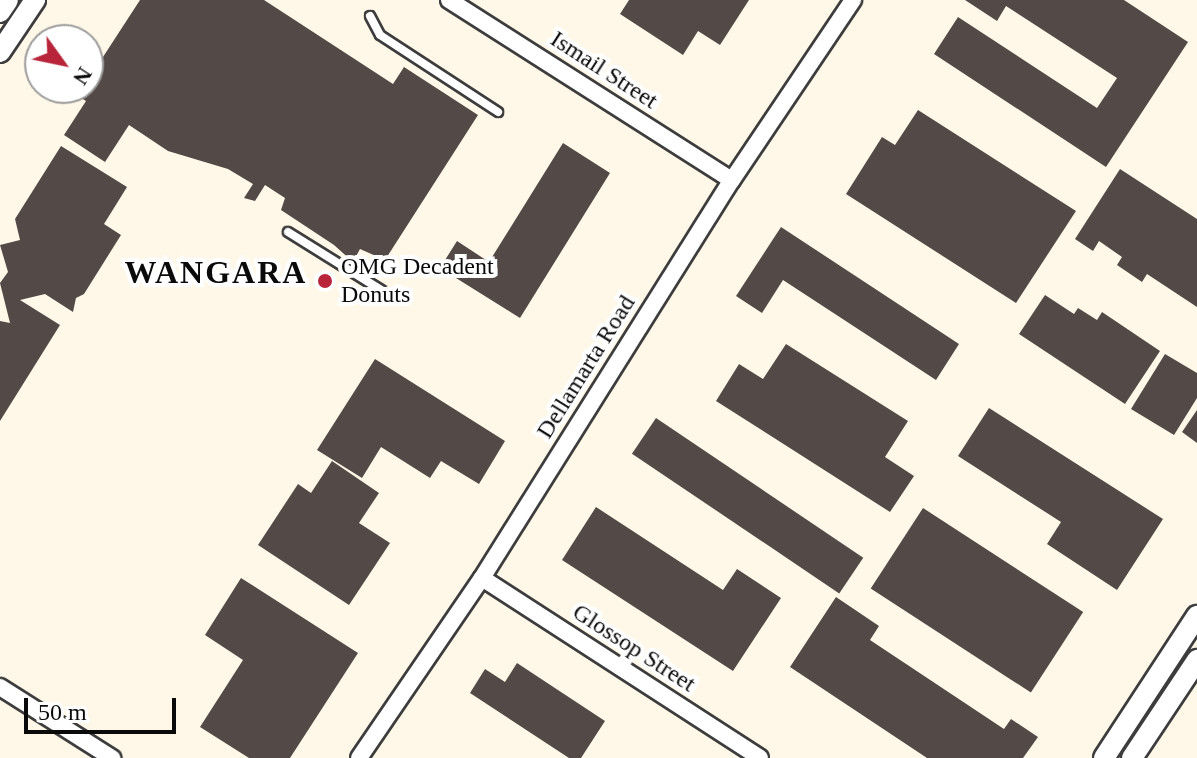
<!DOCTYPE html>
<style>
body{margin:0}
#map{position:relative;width:1197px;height:758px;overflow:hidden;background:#fff8e8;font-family:"Times New Roman",serif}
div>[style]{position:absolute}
.building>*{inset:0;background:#534a47;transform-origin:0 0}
.roads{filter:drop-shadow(2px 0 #3d3d3d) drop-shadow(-2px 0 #3d3d3d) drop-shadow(0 2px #3d3d3d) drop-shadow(0 -2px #3d3d3d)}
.service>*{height:8px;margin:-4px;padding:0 4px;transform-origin:4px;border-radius:4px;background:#fff}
.minor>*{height:16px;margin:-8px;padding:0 8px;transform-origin:8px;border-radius:8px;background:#fff}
.tertiary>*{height:20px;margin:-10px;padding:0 10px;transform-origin:10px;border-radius:10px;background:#fff}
.dots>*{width:22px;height:22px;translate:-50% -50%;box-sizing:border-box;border:4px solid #fff;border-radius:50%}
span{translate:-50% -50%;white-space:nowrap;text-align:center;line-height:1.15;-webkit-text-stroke:8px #fff;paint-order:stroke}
.street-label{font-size:24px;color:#0a0a0a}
.poi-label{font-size:24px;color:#0a0a0a}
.left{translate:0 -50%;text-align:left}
.district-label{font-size:32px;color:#0a0a0a;font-weight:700;letter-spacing:2px}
.north{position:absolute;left:24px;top:24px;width:80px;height:80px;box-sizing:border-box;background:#fff;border:2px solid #9d9d9d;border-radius:50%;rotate:123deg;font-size:22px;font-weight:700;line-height:32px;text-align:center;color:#0a0a0a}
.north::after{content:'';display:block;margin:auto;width:28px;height:36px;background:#b8253a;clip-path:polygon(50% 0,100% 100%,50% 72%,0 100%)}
.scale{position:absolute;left:24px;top:698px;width:152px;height:36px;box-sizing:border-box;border:4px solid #0a0a0a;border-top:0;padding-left:10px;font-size:24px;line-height:28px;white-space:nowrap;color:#0a0a0a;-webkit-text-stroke:6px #fff;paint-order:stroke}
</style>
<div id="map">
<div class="building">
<i style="clip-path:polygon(140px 0,264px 0,393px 84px,404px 67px,478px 115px,385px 260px,360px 249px,353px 262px,334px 245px,281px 210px,285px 198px,265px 185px,255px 201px,244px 198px,253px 184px,228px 169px,168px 151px,129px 125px,105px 162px,64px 135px,86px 101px,78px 96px,83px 88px,88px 88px,88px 80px)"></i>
<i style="clip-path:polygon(629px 0,749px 0,720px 45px,698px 31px,683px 55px,620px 14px)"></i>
<i style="clip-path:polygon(965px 0,1124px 0,1188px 42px,1106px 167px,934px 54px,958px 17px,1097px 108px,1117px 78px,1006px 6px,997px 21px)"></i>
<i style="clip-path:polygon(918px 110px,1076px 211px,1016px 303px,846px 194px,882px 137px,895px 145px)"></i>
<i style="clip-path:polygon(563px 143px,610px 173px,520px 318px,440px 268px,457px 241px,489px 262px)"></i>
<i style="clip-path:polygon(61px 146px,127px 187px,104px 224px,121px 235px,84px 294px,76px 298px,73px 312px,45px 294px,20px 300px,60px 325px,0 421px,0 321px,10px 323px,0 283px,8px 272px,0 245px,20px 240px,15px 219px)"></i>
<i style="clip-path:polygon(1120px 169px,1197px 219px,1197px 307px,1147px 274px,1142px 282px,1117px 265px,1122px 257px,1099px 241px,1093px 251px,1075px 239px)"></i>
<i style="clip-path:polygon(781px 227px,959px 344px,936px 380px,783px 280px,762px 313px,736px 296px)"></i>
<i style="clip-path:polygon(1045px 295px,1074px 314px,1078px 308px,1097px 320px,1102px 312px,1160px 351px,1125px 404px,1019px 334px)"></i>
<i style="clip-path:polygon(786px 344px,908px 421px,885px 457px,914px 476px,890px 512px,716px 401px,739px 364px,763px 379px)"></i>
<i style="clip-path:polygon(1165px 354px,1197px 373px,1197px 398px,1174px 435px,1131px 409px)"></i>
<i style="clip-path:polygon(375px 359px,505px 441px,479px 484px,441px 461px,430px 478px,381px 447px,362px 478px,317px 450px)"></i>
<i style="clip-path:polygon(989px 408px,1163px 519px,1117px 590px,1047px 544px,1061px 522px,958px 456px)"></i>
<i style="clip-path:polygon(1197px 410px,1197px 443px,1182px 432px)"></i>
<i style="left:656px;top:418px;width:250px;height:43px;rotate:34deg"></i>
<i style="clip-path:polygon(332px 461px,379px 493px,359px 523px,390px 543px,349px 605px,258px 545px,298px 484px,311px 493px)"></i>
<i style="clip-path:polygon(596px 507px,723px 590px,737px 569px,781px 598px,733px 671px,562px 560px)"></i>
<i style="left:923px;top:508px;width:191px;height:96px;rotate:33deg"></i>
<i style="clip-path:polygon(241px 578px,358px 653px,290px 758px,249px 758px,200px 727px,243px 660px,205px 635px)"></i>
<i style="clip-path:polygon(836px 597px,879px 626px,870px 640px,1004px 729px,1011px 719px,1038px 737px,1023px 758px,927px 758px,790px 667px)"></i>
<i style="clip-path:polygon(517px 663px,605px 721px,581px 758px,569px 758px,470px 693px,485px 669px,505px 682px)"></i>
</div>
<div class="roads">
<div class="service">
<i style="left:370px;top:16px;width:21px;rotate:62deg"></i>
<i style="left:380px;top:35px;width:141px;rotate:33.1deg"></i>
<i style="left:288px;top:232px;width:110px;rotate:31.9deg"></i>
</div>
<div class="minor">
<i style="left:449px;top:0;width:335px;rotate:32.5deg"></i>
<i style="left:482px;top:578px;width:331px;rotate:32.9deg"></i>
<i style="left:0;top:687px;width:133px;rotate:32.4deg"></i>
<i style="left:359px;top:758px;width:218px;rotate:-55.7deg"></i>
<i style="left:482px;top:578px;width:470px;rotate:-57.9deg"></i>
<i style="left:732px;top:180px;width:217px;rotate:-56.1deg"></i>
</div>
<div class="tertiary">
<i style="left:0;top:12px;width:14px;rotate:-56deg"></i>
<i style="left:0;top:52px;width:63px;rotate:-56.1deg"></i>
<i style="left:1104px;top:758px;width:170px;rotate:-56.8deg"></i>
<i style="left:1132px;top:758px;width:118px;rotate:-56.4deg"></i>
</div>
</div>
<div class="dots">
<i style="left:325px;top:281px;background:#b8253a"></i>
</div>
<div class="street-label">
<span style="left:604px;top:70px;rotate:33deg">Ismail Street</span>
<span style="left:586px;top:367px;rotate:-58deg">Dellamarta Road</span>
<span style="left:634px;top:648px;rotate:33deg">Glossop Street</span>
</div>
<div class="poi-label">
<span class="left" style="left:341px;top:281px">OMG Decadent<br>Donuts</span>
</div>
<div class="district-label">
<span style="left:216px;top:272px">WANGARA</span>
</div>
<div class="north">N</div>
<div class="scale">50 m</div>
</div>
